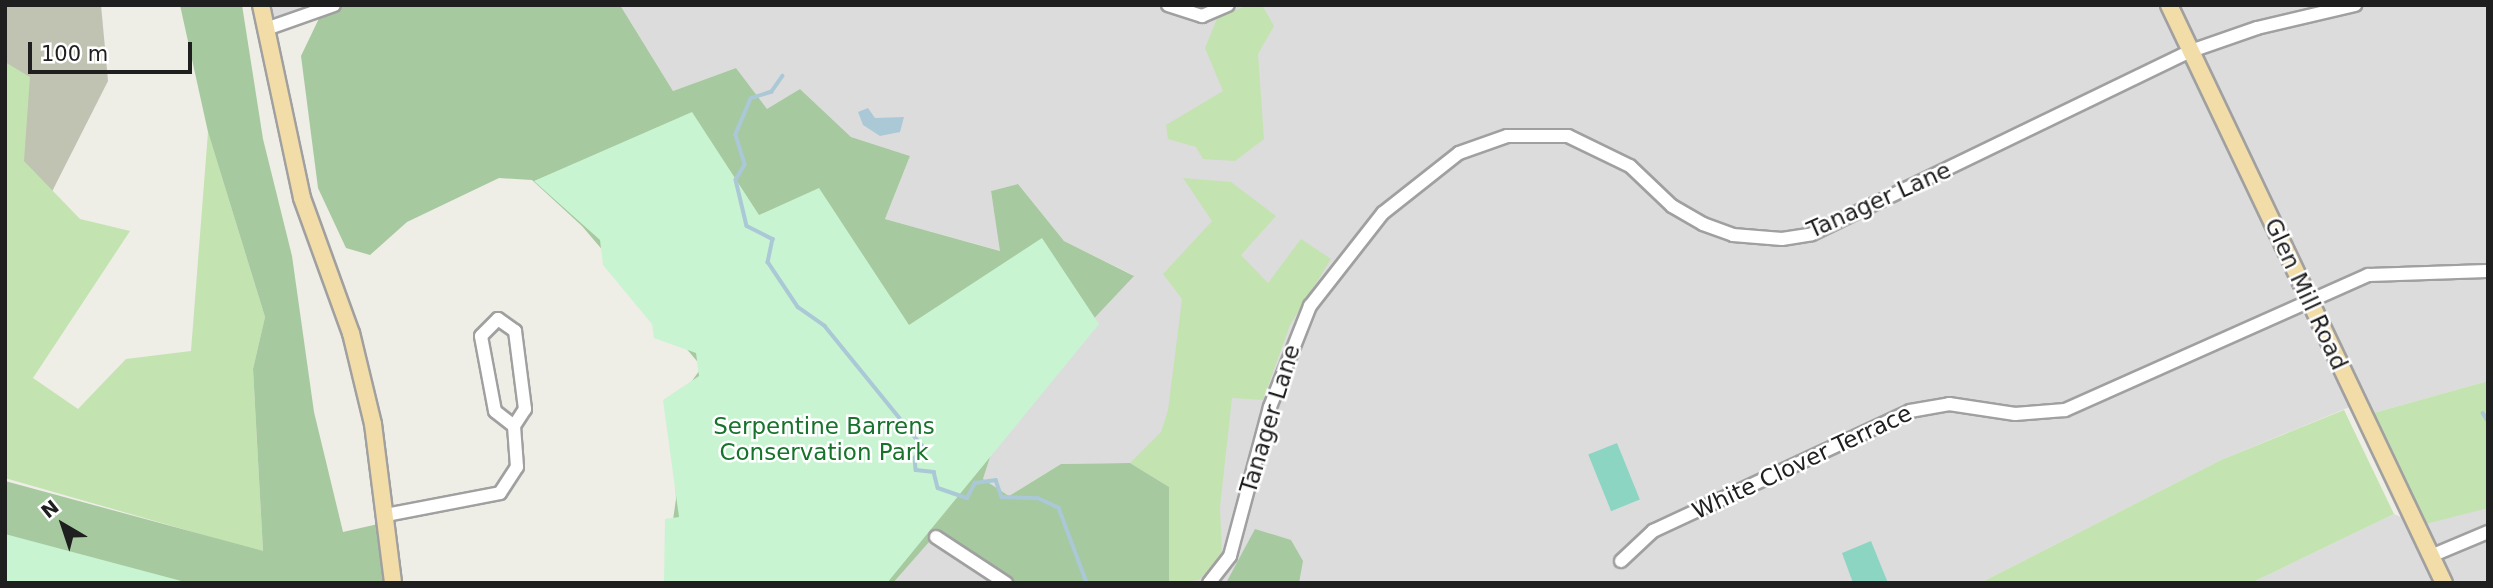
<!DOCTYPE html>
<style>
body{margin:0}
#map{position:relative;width:2493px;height:588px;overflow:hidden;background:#eeede6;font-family:"DejaVu Sans",sans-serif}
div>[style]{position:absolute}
.residential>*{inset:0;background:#dddcdc}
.construction>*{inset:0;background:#c0c2b2}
.grass>*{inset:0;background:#c3e3b1}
.forest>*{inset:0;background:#a6c99f}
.park>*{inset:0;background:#c8f4d1}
.pitch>*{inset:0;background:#8cd5c3;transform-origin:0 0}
.water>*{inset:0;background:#abc8d7}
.stream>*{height:3.5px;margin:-1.75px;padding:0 1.75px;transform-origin:1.75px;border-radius:1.75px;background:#abc8d7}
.roads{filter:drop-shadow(2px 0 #a0a0a0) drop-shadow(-2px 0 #a0a0a0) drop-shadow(0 2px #a0a0a0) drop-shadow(0 -2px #a0a0a0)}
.minor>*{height:12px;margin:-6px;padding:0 6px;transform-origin:6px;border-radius:6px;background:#fff}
.major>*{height:16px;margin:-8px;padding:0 8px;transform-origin:8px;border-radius:8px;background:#f2dca7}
span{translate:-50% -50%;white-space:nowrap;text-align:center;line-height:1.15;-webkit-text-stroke:5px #fff;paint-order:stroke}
.street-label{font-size:23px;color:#1f1f1f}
.park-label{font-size:23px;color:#17722b}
.frame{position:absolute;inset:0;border:7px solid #1f1f1f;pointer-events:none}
.north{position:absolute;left:28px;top:490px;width:70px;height:70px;-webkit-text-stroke:5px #fff;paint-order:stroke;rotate:321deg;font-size:19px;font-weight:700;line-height:28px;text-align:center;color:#1f1f1f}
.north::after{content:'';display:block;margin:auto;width:24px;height:32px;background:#1f1f1f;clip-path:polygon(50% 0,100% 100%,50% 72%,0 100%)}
.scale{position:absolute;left:28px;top:42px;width:164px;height:32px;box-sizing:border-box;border:4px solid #1f1f1f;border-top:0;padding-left:9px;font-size:21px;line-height:24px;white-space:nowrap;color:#1f1f1f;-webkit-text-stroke:5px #fff;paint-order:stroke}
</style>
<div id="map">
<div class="residential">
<i style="clip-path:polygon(261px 5px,334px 5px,266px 29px)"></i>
<i style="clip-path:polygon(620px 5px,2488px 5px,2488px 381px,2370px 414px,2364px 401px,2221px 460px,1980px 583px,1169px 583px,1169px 487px,1130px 463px,1061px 464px,1009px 496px,983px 479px,1004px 414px,1133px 275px,1064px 241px,1018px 184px,991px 191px,1001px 251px,885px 219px,910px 156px,851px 137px,800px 89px,767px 110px,736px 68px,673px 91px)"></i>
<i style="clip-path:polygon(2488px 506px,2488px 583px,2251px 583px,2394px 514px,2416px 524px)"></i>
<i style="clip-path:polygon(936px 533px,1016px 583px,893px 583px)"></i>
</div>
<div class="construction">
<i style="clip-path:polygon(5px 5px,101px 5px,108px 81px,31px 233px,5px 256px)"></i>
</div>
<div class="grass">
<i style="clip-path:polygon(1250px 5px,1262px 5px,1274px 26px,1258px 54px,1264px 139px,1235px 161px,1203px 159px,1196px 147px,1168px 139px,1166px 125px,1223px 91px,1205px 48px,1218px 16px)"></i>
<i style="clip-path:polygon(5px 62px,30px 77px,24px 161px,80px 219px,130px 231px,33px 378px,78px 409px,126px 359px,191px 351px,208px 132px,265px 317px,253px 369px,263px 552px,5px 478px)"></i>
<i style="clip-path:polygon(1183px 178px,1231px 182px,1276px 216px,1241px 255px,1268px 283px,1301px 239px,1331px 259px,1290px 325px,1263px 400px,1232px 398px,1220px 507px,1222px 554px,1199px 580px,1169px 583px,1169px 487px,1130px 463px,1161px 432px,1168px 410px,1182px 299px,1163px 274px,1212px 221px)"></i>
<i style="clip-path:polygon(2488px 381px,2488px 508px,2425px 524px,2370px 414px)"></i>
<i style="clip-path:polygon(2344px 410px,2394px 514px,2251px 583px,1980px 583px,2221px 460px)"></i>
</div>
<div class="forest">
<i style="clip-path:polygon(180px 5px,242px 5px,263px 139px,292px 256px,314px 412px,343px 532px,387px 522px,393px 583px,5px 583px,5px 481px,263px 551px,253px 369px,265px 317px,208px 132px)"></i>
<i style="clip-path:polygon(334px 5px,620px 5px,673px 91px,736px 68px,767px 109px,800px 89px,851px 137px,910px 156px,885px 219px,1000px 251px,991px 191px,1018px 184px,1064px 241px,1134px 276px,1004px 414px,983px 479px,1009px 496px,1061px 464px,1130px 463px,1169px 487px,1169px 583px,1016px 583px,936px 534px,893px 583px,664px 583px,676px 499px,673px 407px,702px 367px,582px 226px,532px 180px,499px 178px,407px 222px,370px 255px,346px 248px,318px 188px,301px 56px,323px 10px)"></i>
<i style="clip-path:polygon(1255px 529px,1291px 540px,1303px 561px,1299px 583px,1226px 583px)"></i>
</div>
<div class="park">
<i style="clip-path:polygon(692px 112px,759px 215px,819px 188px,909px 325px,1042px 238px,1099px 324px,887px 583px,664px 583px,665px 519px,679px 517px,663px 400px,699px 376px,696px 353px,654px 338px,652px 324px,603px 265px,600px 240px,534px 181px)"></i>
<i style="clip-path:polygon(5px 534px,65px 550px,189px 583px,5px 583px)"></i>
</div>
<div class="pitch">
<i style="left:1617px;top:443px;width:61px;height:31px;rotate:68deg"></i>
<i style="clip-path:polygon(1871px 541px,1888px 583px,1853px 583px,1842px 553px)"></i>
</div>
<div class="water">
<i style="clip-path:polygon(868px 108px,875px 118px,904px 117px,900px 132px,880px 136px,863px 125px,858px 112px)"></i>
</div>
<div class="stream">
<i style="left:783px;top:76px;width:19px;rotate:125deg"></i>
<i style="left:772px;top:92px;width:22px;rotate:162deg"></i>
<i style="left:751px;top:99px;width:39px;rotate:113deg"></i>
<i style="left:736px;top:135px;width:31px;rotate:73deg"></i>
<i style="left:745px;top:165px;width:17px;rotate:121deg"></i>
<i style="left:736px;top:180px;width:47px;rotate:76.6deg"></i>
<i style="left:747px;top:226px;width:29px;rotate:27deg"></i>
<i style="left:773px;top:239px;width:24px;rotate:102deg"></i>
<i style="left:768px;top:262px;width:54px;rotate:56.3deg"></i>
<i style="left:798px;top:307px;width:33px;rotate:35deg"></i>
<i style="left:825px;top:326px;width:159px;rotate:50.9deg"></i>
<i style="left:925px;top:449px;width:13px;rotate:138deg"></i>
<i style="left:915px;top:458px;width:12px;rotate:85deg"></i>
<i style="left:916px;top:470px;width:18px;rotate:6deg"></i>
<i style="left:934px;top:472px;width:16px;rotate:76deg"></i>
<i style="left:938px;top:488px;width:31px;rotate:19deg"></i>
<i style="left:967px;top:498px;width:17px;rotate:-62deg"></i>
<i style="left:975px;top:483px;width:21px;rotate:-8deg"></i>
<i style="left:996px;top:480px;width:18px;rotate:71deg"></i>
<i style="left:1002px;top:497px;width:36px;rotate:2deg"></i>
<i style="left:1038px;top:498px;width:23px;rotate:25deg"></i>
<i style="left:1059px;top:508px;width:80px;rotate:69.5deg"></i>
<i style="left:2483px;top:413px;width:9px;rotate:58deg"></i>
</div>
<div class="roads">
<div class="minor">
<i style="left:1168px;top:5px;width:36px;rotate:18deg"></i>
<i style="left:1202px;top:16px;width:28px;rotate:-23deg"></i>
<i style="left:266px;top:29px;width:72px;rotate:-19.4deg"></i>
<i style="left:498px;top:319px;width:21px;rotate:35deg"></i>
<i style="left:515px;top:331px;width:79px;rotate:82.7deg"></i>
<i style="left:525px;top:409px;width:20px;rotate:123deg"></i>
<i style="left:514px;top:426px;width:24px;rotate:-142deg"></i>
<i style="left:495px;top:411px;width:76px;rotate:-100.6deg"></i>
<i style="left:481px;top:336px;width:24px;rotate:-45deg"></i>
<i style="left:386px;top:515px;width:116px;rotate:-10.9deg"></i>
<i style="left:500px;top:493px;width:31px;rotate:-57deg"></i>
<i style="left:517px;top:467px;width:41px;rotate:-94.2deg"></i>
<i style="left:936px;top:537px;width:84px;rotate:33.3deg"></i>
<i style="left:2431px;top:556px;width:62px;rotate:-22.8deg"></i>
<i style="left:1621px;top:561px;width:44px;rotate:-43.2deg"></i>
<i style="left:1653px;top:531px;width:284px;rotate:-25deg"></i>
<i style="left:1910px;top:411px;width:40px;rotate:-10deg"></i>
<i style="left:1949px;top:404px;width:67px;rotate:8.6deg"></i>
<i style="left:2015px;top:414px;width:50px;rotate:-4.6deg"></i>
<i style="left:2065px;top:410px;width:332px;rotate:-24deg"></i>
<i style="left:2368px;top:275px;width:120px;rotate:-1.9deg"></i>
<i style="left:1209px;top:583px;width:34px;rotate:-52deg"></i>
<i style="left:1230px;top:556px;width:154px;rotate:-75deg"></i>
<i style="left:1270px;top:407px;width:109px;rotate:-68.4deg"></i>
<i style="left:1310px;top:306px;width:118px;rotate:-51.9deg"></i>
<i style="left:1383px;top:213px;width:97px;rotate:-38.3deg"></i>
<i style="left:1459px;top:153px;width:51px;rotate:-19.5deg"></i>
<i style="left:1507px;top:136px;width:61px"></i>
<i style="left:1568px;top:136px;width:69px;rotate:25.8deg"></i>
<i style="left:1630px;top:166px;width:58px;rotate:43.6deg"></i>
<i style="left:1672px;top:206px;width:36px;rotate:30deg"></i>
<i style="left:1703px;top:224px;width:32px;rotate:20deg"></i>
<i style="left:1733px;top:235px;width:49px;rotate:4.7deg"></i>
<i style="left:1782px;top:239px;width:30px;rotate:-9deg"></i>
<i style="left:1812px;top:234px;width:421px;rotate:-25.8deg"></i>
<i style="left:2191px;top:51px;width:70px;rotate:-19.2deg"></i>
<i style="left:2257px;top:28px;width:101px;rotate:-13.2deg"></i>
</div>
<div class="major">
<i style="left:261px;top:5px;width:197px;rotate:78deg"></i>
<i style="left:302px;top:198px;width:144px;rotate:70.1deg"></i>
<i style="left:351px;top:333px;width:94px;rotate:76.4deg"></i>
<i style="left:373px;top:424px;width:160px;rotate:82.8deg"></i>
<i style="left:2169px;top:5px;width:640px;rotate:64.56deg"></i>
</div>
</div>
<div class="street-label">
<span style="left:1879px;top:200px;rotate:-24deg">Tanager Lane</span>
<span style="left:2306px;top:294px;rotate:65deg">Glen Mill Road</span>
<span style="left:1270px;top:419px;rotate:-73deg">Tanager Lane</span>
<span style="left:1802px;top:462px;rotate:-25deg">White Clover Terrace</span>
</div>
<div class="park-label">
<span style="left:824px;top:439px">Serpentine Barrens<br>Conservation Park</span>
</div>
<div class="frame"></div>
<div class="north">N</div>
<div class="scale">100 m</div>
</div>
